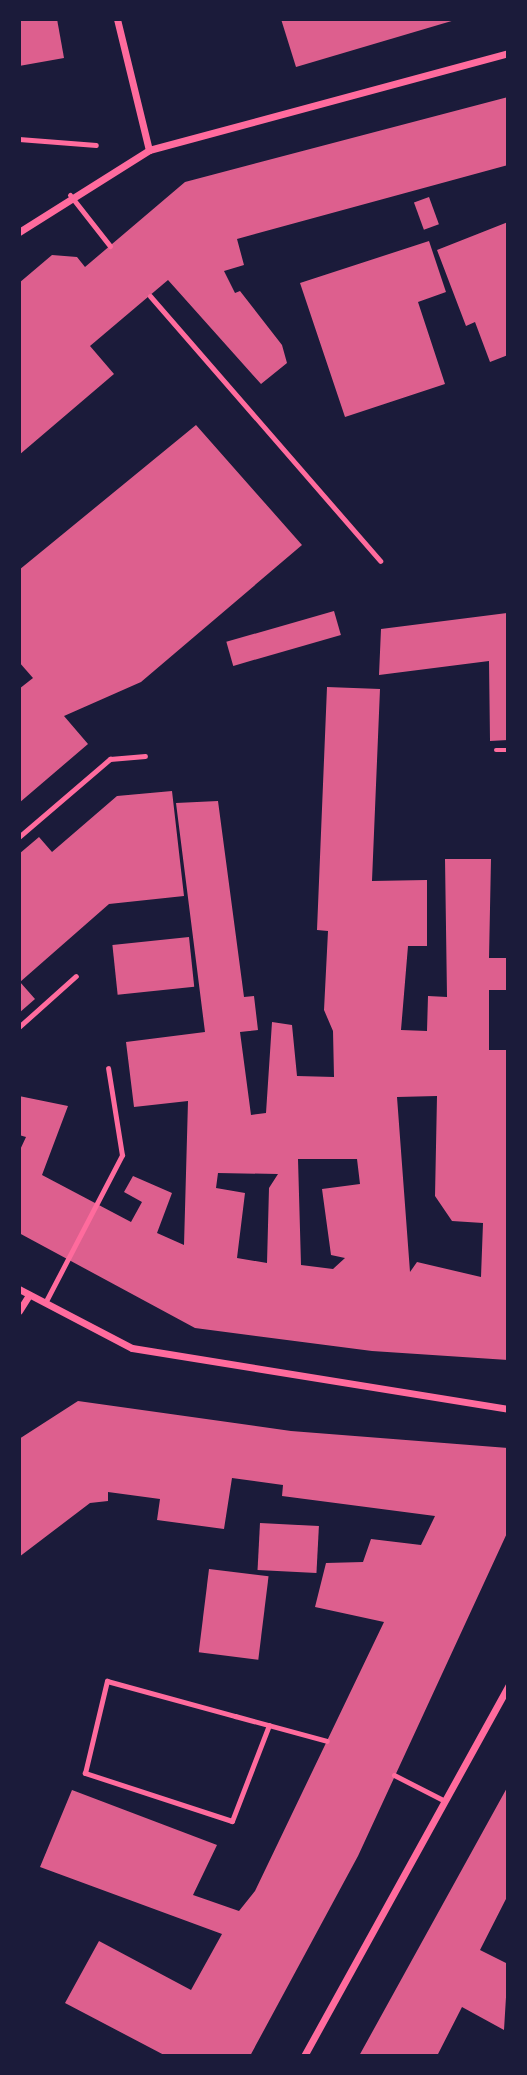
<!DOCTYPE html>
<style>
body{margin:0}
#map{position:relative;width:527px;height:2075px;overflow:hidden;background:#1b1b3a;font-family:Spectral,serif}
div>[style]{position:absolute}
.building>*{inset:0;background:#dd5f8e;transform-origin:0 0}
.path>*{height:4.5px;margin:-2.25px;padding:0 2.25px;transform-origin:2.25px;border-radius:2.25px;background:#ff6b9d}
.service>*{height:5px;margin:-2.5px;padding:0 2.5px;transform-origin:2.5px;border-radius:2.5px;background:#ff6b9d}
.minor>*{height:7px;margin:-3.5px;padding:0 3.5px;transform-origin:3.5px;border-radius:3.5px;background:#ff6b9d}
span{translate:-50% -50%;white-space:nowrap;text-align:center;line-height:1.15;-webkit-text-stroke:6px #1b1b3a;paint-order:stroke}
.frame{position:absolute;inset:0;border:21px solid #1b1b3a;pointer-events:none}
</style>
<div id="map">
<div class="building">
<i style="clip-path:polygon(19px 19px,57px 19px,64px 58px,19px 66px)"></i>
<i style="clip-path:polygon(281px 19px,455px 19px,455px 20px,296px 67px)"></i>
<i style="clip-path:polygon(508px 97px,508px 165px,237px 239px,244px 265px,224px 271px,235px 293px,240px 291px,282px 345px,287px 363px,261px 384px,168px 280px,90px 346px,114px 374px,19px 455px,19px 283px,52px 255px,77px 257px,85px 267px,185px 182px)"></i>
<i style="left:429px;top:197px;width:29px;height:16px;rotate:70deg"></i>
<i style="clip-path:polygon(508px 222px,508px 355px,490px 362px,475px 322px,466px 326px,437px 250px)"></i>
<i style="clip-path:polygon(429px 241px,446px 292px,418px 302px,445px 384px,345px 417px,300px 283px)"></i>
<i style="clip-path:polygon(196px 425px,302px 545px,141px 682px,64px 716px,88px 744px,19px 803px,19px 689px,33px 678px,19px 662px,19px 570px)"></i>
<i style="left:334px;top:611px;width:25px;height:112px;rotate:74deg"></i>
<i style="clip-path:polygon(507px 613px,508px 740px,490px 741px,489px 661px,379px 675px,381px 629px)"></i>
<i style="clip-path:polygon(evenodd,327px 687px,380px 689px,372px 881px,427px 880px,427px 946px,408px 946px,401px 1030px,427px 1031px,428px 996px,447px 997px,445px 859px,491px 859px,489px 958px,508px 958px,508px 990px,489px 990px,489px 1050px,508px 1050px,508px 1360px,372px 1351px,195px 1328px,19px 1233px,19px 1152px,26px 1137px,19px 1135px,19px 1096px,68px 1106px,42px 1175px,131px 1222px,142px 1202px,124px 1192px,133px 1176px,172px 1193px,157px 1233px,184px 1245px,188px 1101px,134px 1107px,126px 1042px,205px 1032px,176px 803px,218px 801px,244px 997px,254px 996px,258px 1030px,240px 1032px,251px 1115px,266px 1113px,272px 1022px,292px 1025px,297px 1076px,334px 1077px,333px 1031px,324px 1010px,328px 931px,317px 930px,327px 687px,437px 1096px,435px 1196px,452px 1221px,483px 1223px,481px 1277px,417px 1262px,410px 1272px,397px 1097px,437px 1096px,327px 687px,298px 1159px,357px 1159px,360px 1184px,322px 1189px,331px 1255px,345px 1258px,333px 1269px,301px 1265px,298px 1159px,327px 687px,218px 1173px,278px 1174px,269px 1188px,267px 1263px,237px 1258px,245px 1193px,216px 1188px,218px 1173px)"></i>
<i style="clip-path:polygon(172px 791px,184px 896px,109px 904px,20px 982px,35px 999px,19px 1013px,19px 854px,39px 837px,52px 852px,117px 796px)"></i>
<i style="left:189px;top:937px;width:50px;height:77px;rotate:84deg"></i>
<i style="clip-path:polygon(78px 1401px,291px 1431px,508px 1448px,508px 1531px,358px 1856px,250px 2056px,166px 2056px,65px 2003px,99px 1941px,191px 1990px,222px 1934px,40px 1867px,72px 1790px,217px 1845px,193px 1895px,239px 1911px,255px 1891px,384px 1622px,315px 1607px,326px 1563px,363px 1562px,371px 1539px,421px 1545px,435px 1516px,282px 1496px,283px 1485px,232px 1478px,224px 1529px,157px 1520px,160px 1499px,108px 1492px,108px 1501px,90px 1503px,19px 1557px,19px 1439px)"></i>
<i style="left:260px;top:1523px;width:59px;height:47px;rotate:3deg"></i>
<i style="left:209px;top:1569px;width:60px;height:84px;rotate:7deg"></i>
<i style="clip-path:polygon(508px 1786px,508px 1895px,480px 1950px,508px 1964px,504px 2030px,462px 2007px,437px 2056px,359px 2056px)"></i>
</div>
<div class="path">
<i style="left:19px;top:139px;width:77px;rotate:4.5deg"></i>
<i style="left:496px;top:750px;width:12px"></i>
<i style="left:19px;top:837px;width:120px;rotate:-40.6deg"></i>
<i style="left:110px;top:759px;width:35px;rotate:-5deg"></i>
<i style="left:19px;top:1027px;width:76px;rotate:-41.8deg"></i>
</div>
<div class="service">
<i style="left:70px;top:195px;width:65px;rotate:51.9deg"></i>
<i style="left:150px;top:296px;width:351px;rotate:49deg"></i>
<i style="left:45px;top:1303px;width:167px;rotate:-62.5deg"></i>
<i style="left:122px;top:1155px;width:88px;rotate:-99.1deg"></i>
<i style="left:269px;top:1725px;width:103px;rotate:111.1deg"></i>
<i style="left:232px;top:1821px;width:155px;rotate:-161.9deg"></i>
<i style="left:85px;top:1773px;width:95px;rotate:-76.6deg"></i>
<i style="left:107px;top:1681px;width:133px;rotate:15.3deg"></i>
<i style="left:235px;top:1716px;width:95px;rotate:15.2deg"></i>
<i style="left:394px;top:1775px;width:55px;rotate:27deg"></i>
</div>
<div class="minor">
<i style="left:117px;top:19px;width:135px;rotate:76.3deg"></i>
<i style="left:19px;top:232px;width:154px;rotate:-32.2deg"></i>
<i style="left:149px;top:150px;width:372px;rotate:-15.1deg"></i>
<i style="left:19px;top:1289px;width:127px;rotate:27.6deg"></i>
<i style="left:132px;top:1348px;width:381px;rotate:9.2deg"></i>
<i style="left:19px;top:1311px;width:19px;rotate:-58deg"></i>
<i style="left:304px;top:2056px;width:423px;rotate:-61.1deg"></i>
</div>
<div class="frame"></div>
</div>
